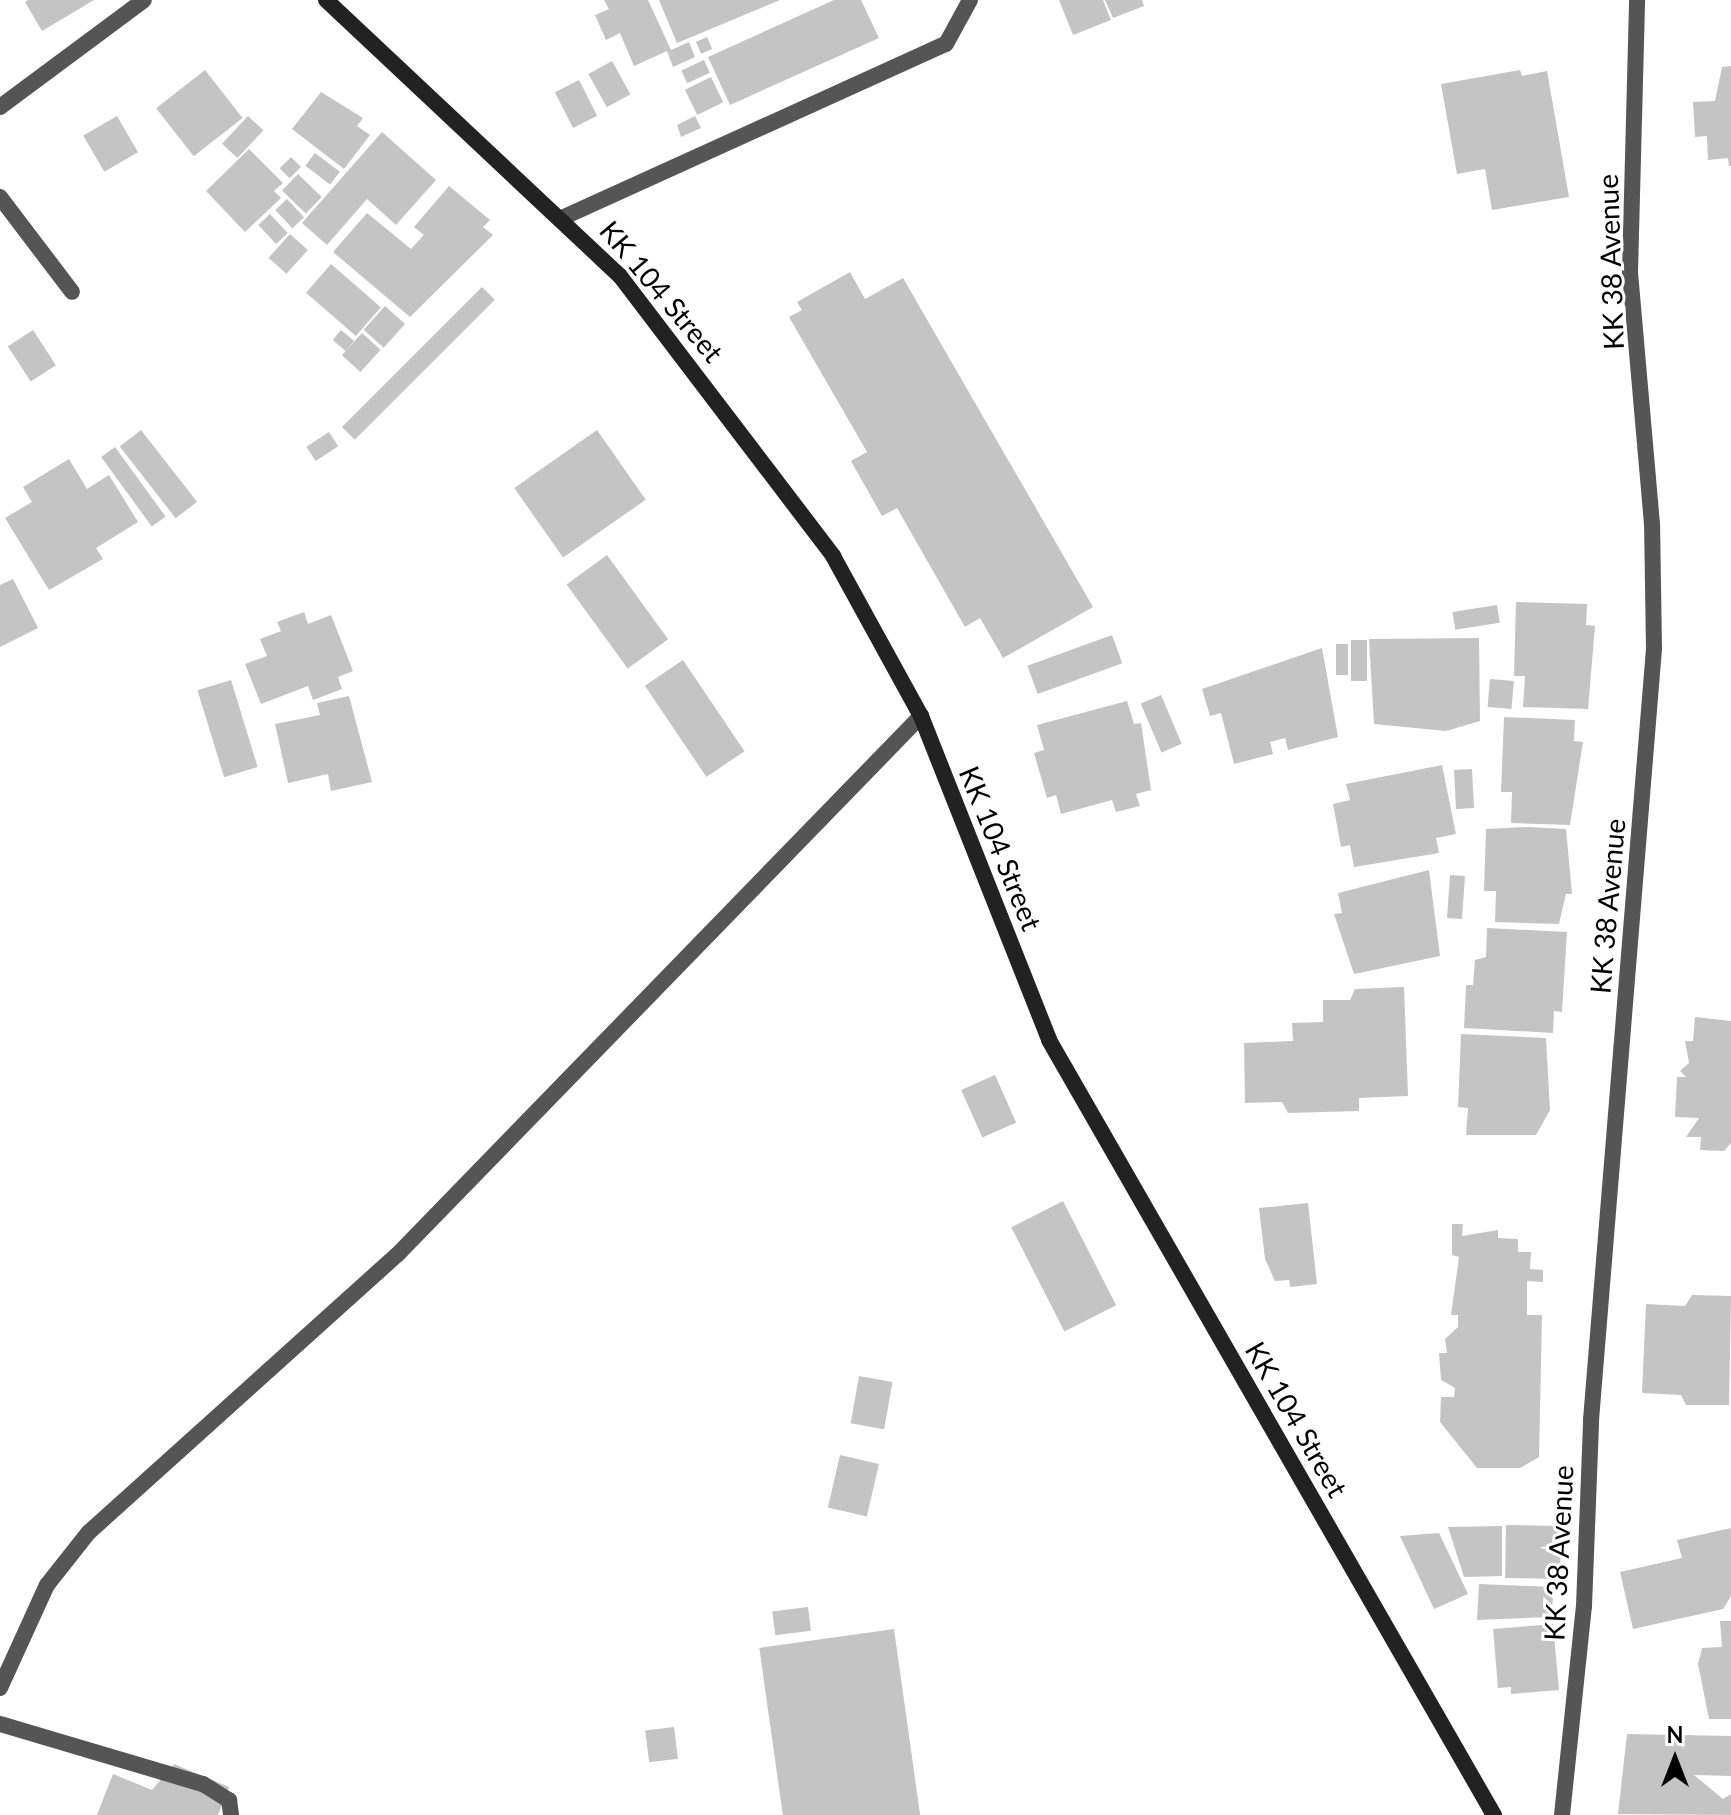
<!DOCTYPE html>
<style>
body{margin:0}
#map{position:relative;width:1731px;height:1815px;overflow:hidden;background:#fff;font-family:Lato,sans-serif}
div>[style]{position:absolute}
.building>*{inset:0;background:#c4c4c4;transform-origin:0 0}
.street>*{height:16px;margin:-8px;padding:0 8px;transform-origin:8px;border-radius:8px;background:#555}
.secondary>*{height:16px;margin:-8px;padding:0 8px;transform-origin:8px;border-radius:8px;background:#222}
span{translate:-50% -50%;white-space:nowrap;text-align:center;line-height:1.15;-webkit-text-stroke:6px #fff;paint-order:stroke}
.street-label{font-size:28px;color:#000}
.north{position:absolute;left:1635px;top:1719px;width:80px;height:80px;-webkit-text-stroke:6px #fff;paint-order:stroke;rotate:0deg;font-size:22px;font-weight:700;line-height:32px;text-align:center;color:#000}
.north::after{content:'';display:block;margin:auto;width:28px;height:36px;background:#000;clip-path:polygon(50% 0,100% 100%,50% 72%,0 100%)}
</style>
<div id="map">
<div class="building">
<i style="clip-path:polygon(94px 0,42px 31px,25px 2px,28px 0)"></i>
<i style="clip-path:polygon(604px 0,648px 0,671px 50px,689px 42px,695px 57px,673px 67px,667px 51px,634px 66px,620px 33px,606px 40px,595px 15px,609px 9px)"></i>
<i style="clip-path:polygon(659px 0,780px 0,677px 43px)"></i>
<i style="clip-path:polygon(834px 0,861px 0,879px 38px,730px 105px,708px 57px)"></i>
<i style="clip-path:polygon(1059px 0,1103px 0,1111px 20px,1073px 35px)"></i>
<i style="clip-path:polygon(1105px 0,1142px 0,1144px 6px,1113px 18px)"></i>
<i style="left:707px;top:37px;width:13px;height:12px;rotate:67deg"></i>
<i style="left:704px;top:60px;width:14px;height:25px;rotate:65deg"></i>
<i style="left:612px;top:61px;width:38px;height:27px;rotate:61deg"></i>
<i style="clip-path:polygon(1731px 66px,1731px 166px,1729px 166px,1728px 158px,1708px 160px,1707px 136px,1695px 137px,1693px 102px,1715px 101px,1722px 67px)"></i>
<i style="left:205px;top:70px;width:61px;height:62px;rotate:52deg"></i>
<i style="clip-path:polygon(1520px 70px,1522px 76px,1547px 71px,1569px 197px,1492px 210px,1485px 169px,1457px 174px,1441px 84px)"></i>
<i style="left:711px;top:77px;width:28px;height:29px;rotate:64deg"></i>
<i style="left:579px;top:80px;width:40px;height:27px;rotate:63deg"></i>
<i style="clip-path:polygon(321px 92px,363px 118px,357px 126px,370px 135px,344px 169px,292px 129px)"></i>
<i style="left:117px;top:116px;width:42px;height:39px;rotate:60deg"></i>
<i style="left:248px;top:116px;width:21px;height:38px;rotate:43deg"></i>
<i style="clip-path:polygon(695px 116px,701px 128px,681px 137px,677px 125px)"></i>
<i style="clip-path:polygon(382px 132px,436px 180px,396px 225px,367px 199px,327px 245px,302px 223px)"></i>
<i style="clip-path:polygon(249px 149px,283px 183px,274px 191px,281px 198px,245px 232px,206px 191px)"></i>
<i style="left:315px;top:153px;width:31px;height:16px;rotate:37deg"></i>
<i style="left:291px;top:157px;width:14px;height:16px;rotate:45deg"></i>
<i style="left:298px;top:174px;width:33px;height:23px;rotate:44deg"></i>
<i style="clip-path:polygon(449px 186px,490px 220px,483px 227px,493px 235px,410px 317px,333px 252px,367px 213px,411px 249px,424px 235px,414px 227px)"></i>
<i style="left:287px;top:199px;width:25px;height:16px;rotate:47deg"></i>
<i style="left:270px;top:214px;width:26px;height:16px;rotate:47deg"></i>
<i style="left:290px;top:234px;width:24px;height:32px;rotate:42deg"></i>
<i style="left:331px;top:264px;width:66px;height:38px;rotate:41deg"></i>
<i style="clip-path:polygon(850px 272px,865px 299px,903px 278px,1093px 607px,1003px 658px,980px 618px,965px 627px,897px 508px,882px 516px,851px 461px,867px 452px,789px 317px,802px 310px,797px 302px)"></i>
<i style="left:482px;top:287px;width:18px;height:198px;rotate:45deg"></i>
<i style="left:385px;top:306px;width:27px;height:32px;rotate:42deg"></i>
<i style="left:33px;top:330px;width:42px;height:30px;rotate:57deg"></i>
<i style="left:341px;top:330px;width:17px;height:13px;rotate:40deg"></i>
<i style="left:362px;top:333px;width:25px;height:30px;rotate:42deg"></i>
<i style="left:141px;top:430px;width:91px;height:27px;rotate:52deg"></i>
<i style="left:597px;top:430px;width:85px;height:101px;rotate:55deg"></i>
<i style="left:329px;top:432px;width:17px;height:27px;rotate:57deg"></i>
<i style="left:115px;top:447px;width:86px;height:17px;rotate:54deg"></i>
<i style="clip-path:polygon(69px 459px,87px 489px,109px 475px,138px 522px,96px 548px,103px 559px,49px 590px,5px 518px,32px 502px,23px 487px)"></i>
<i style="left:607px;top:555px;width:104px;height:50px;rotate:54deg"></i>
<i style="clip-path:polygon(13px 579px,38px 628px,0 647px,0 585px)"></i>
<i style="clip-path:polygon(1516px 602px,1587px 604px,1586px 625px,1595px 626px,1588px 709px,1523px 707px,1525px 676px,1514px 676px)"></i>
<i style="left:1497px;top:605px;width:18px;height:45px;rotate:81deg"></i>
<i style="clip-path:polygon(304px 612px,308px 624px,331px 615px,353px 671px,338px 677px,342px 689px,313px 700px,308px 686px,261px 704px,245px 664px,267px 656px,260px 639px,281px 631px,277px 622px)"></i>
<i style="left:1112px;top:635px;width:30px;height:90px;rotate:70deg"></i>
<i style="clip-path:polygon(1479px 638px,1480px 721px,1446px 731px,1374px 724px,1369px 639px)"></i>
<i style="left:1351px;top:640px;width:16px;height:41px"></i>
<i style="left:1336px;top:644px;width:12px;height:31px"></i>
<i style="clip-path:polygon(1322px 648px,1338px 737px,1288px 750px,1285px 738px,1270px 742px,1273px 754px,1234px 764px,1221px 713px,1210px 716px,1202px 689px)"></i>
<i style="left:683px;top:660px;width:110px;height:46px;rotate:56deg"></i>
<i style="left:1490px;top:679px;width:24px;height:28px;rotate:5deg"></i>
<i style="left:231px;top:680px;width:91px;height:35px;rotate:73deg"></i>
<i style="left:1161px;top:695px;width:53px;height:22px;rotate:67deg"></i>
<i style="clip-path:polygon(349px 696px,372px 782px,331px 791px,328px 774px,288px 783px,275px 724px,320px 715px,317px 703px)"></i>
<i style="clip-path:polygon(1127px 701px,1134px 724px,1141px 723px,1151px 790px,1136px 794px,1140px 806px,1116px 812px,1112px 800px,1061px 814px,1056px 795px,1047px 798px,1034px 753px,1044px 750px,1037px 725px)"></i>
<i style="clip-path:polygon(1504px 717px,1575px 720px,1574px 741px,1583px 742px,1570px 825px,1511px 823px,1512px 792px,1501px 792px)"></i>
<i style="clip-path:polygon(1442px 765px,1456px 834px,1436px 838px,1439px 853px,1354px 867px,1350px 845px,1341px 847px,1333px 804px,1350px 800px,1346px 784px)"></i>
<i style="left:1472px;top:769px;width:39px;height:18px;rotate:87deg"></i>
<i style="clip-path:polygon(1528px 827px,1566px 829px,1572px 894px,1566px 894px,1559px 924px,1495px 922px,1496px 891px,1484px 891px,1486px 829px)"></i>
<i style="clip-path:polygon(1429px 870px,1440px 956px,1354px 974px,1334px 914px,1342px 913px,1338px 893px)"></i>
<i style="left:1450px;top:875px;width:15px;height:43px;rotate:4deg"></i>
<i style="clip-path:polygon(1487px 928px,1567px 932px,1562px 1012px,1554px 1011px,1553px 1033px,1464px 1028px,1466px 985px,1473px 985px,1475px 960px,1486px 957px)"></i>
<i style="clip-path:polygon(1404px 987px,1408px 1096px,1359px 1098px,1359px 1111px,1288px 1113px,1282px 1102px,1245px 1103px,1244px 1043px,1293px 1041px,1292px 1023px,1323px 1022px,1323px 1000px,1350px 1000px,1355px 989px)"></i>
<i style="clip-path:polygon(1695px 1017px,1731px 1021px,1731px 1143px,1724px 1151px,1700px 1150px,1701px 1137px,1686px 1137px,1699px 1118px,1675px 1117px,1677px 1077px,1686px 1077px,1680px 1071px,1689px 1063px,1685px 1041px,1693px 1041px)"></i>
<i style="clip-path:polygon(1461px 1034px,1546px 1038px,1550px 1110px,1536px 1135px,1466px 1135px,1468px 1108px,1458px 1107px)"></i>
<i style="left:995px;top:1075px;width:52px;height:37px;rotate:66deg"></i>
<i style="left:1063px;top:1201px;width:117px;height:58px;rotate:63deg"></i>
<i style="clip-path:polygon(1308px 1203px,1317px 1284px,1290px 1287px,1289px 1280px,1275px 1281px,1265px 1259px,1259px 1208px)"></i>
<i style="clip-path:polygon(1452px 1224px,1463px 1224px,1462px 1236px,1498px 1230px,1498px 1238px,1518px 1239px,1518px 1252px,1531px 1252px,1530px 1269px,1543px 1270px,1543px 1282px,1527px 1281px,1527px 1315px,1542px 1315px,1539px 1457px,1520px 1468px,1477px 1468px,1440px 1422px,1441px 1397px,1454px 1397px,1455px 1388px,1441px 1380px,1439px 1353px,1447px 1353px,1445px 1339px,1458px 1327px,1458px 1315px,1451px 1315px,1459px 1257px,1452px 1255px)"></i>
<i style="clip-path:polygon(1692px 1295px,1731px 1296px,1729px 1405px,1686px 1405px,1681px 1395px,1642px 1393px,1646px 1304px,1685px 1306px)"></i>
<i style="left:859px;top:1376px;width:34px;height:48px;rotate:10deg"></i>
<i style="left:840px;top:1455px;width:40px;height:54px;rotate:13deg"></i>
<i style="left:1506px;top:1525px;width:55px;height:53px;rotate:1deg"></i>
<i style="clip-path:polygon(1502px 1526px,1502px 1576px,1464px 1577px,1448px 1527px)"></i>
<i style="clip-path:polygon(1731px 1528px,1731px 1596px,1723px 1609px,1633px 1629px,1620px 1572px,1682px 1558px,1677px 1540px)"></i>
<i style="clip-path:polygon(1439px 1533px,1468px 1594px,1434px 1609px,1400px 1536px)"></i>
<i style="clip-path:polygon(1479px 1584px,1554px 1587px,1551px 1617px,1477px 1620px)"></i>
<i style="left:808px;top:1607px;width:24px;height:36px;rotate:83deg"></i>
<i style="clip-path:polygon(1720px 1621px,1731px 1621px,1731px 1719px,1709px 1719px,1698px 1664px,1702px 1648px,1722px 1647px)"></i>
<i style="clip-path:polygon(1553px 1624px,1559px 1690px,1511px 1694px,1511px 1687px,1498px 1688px,1493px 1629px)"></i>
<i style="left:894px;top:1629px;width:188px;height:136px;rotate:82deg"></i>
<i style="left:674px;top:1727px;width:32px;height:29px;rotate:83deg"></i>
<i style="clip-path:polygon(1627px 1734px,1731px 1736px,1731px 1776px,1694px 1775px,1723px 1799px,1731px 1794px,1731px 1815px,1618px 1814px)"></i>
<i style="clip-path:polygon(174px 1764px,229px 1787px,218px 1815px,97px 1815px,113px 1774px,152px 1790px)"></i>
</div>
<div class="street">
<i style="left:0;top:107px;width:179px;rotate:-36.6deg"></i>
<i style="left:0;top:197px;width:119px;rotate:52.8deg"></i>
<i style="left:564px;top:217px;width:419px;rotate:-24.4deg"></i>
<i style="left:946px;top:44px;width:50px;rotate:-61.4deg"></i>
<i style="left:0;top:1688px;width:113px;rotate:-65.5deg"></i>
<i style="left:47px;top:1585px;width:66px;rotate:-51.7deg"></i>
<i style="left:88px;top:1533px;width:416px;rotate:-42deg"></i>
<i style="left:397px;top:1255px;width:752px;rotate:-45.81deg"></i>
<i style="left:0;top:1724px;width:212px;rotate:16.5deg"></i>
<i style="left:203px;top:1784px;width:31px;rotate:32deg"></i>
<i style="left:229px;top:1800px;width:15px;rotate:82deg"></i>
<i style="left:1562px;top:1815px;width:210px;rotate:-84deg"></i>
<i style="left:1584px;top:1606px;width:186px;rotate:-87.8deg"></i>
<i style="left:1591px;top:1420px;width:775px;rotate:-85.33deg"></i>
<i style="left:1654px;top:648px;width:124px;rotate:-90.9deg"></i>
<i style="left:1652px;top:524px;width:253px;rotate:-95deg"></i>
<i style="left:1630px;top:272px;width:272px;rotate:-88.5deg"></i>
</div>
<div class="secondary">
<i style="left:326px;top:0;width:403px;rotate:43.2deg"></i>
<i style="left:620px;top:276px;width:352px;rotate:52.7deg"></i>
<i style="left:833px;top:556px;width:183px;rotate:61.2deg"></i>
<i style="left:921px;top:716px;width:348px;rotate:68.4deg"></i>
<i style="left:1049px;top:1040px;width:894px;rotate:60.14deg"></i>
</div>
<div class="street-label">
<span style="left:1610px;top:262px;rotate:-92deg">KK 38 Avenue</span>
<span style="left:662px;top:291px;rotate:50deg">KK 104 Street</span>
<span style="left:1001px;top:848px;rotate:68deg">KK 104 Street</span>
<span style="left:1607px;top:906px;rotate:-85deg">KK 38 Avenue</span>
<span style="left:1297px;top:1419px;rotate:60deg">KK 104 Street</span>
<span style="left:1558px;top:1553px;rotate:-87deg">KK 38 Avenue</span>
</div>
<div class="north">N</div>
</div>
